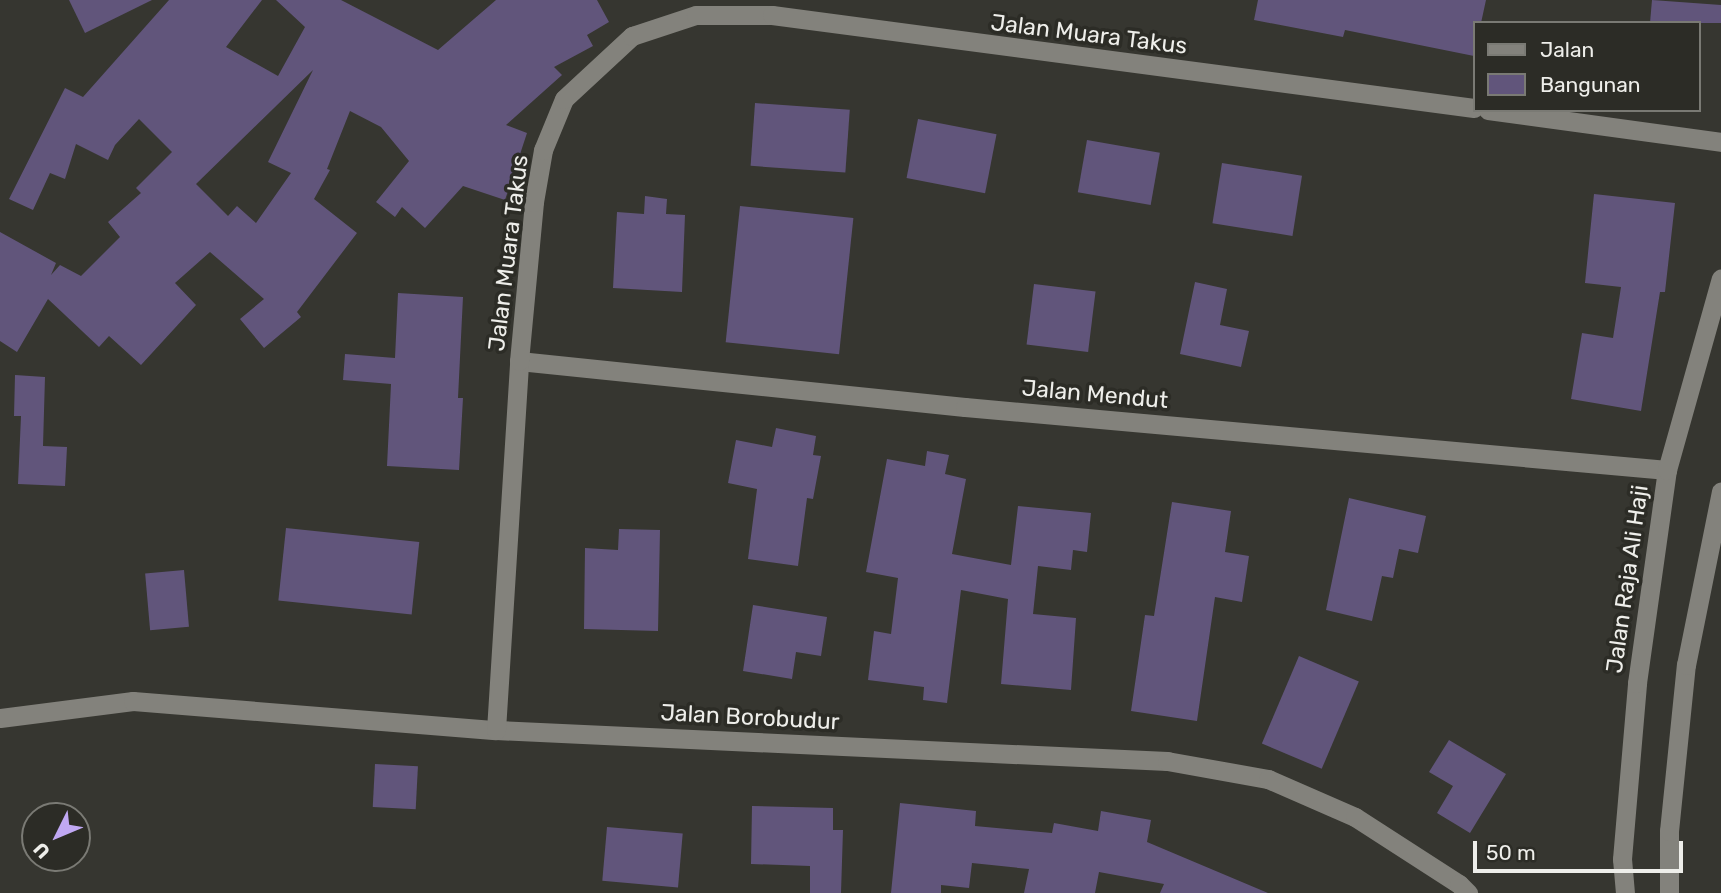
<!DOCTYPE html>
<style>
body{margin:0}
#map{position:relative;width:1721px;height:893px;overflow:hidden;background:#363630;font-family:Rubik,sans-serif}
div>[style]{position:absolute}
.building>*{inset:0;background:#61557b;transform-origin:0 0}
.minor>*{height:19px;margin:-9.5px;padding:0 9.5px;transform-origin:9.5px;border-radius:9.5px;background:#83827c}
.secondary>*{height:19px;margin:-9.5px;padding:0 9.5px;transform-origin:9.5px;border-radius:9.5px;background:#83827c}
span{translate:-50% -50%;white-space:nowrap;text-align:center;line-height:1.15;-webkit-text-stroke:7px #2c2c26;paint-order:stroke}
.street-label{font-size:23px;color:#eeeeea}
.legend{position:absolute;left:1473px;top:21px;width:228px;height:91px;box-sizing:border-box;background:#2c2c26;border:2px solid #7a7a74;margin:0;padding:9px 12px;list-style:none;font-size:21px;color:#eeeeea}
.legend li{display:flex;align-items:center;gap:14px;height:35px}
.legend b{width:35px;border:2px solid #7a7a74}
.north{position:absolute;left:21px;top:802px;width:70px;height:70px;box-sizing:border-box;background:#2c2c26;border:2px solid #7a7a74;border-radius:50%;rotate:227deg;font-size:19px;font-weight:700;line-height:28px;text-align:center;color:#eeeeea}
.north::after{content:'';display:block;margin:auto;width:24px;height:32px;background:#c0a8f3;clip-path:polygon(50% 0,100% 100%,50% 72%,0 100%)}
.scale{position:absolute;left:1473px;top:841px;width:210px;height:32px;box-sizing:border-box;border:4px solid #eeeeea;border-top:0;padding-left:9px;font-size:21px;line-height:24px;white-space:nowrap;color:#eeeeea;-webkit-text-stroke:5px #2c2c26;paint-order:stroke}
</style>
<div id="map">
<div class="building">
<i style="clip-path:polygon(69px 0,152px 0,85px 33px)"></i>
<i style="clip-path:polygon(evenodd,169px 0,262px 0,226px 47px,278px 76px,305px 27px,276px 0,341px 0,438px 50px,496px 0,597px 0,609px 22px,587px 35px,593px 46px,554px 67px,562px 75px,506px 125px,527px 133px,505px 200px,463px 186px,425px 228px,402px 207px,395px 217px,376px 202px,409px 161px,381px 127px,350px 111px,327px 169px,330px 170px,314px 199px,357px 233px,297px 312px,301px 317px,264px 348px,240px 319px,264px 299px,210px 252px,175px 283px,196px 305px,141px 365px,109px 336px,99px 347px,48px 299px,17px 352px,0 341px,0 232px,56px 263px,51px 275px,60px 265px,81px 276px,120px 237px,108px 222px,141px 193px,136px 188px,172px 152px,139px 119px,115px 145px,108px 160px,76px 144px,65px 179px,50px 173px,33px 210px,9px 199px,65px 88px,83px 97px,169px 0,313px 70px,268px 162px,291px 173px,256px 223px,237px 206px,228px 216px,196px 184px,313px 70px)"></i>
<i style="clip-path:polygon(1258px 0,1486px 0,1481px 23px,1474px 23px,1474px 56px,1345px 30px,1343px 37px,1254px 20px)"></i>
<i style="clip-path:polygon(1652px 0,1721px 5px,1721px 23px,1650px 23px)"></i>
<i style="left:755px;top:103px;width:95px;height:63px;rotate:4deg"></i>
<i style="left:918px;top:119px;width:80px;height:60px;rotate:11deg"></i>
<i style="left:1087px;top:140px;width:74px;height:53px;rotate:10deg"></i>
<i style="left:1222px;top:163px;width:81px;height:61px;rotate:9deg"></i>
<i style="clip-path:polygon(1594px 194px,1675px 203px,1665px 292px,1660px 292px,1641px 411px,1571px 399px,1582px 333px,1613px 338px,1621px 287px,1585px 283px)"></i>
<i style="clip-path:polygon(645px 196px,667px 199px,666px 214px,685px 215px,682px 292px,613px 288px,617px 212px,644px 214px)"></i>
<i style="left:740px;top:206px;width:114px;height:137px;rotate:6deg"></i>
<i style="clip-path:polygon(1195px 282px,1227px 289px,1220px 325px,1249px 331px,1241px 367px,1180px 354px)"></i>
<i style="left:1034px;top:284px;width:62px;height:61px;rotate:7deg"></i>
<i style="clip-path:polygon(398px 293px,463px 297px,458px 398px,463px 398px,459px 470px,387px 466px,391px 384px,343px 380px,345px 354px,395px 358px)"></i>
<i style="clip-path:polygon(15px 375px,45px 377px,43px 446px,67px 447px,65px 486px,18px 484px,21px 416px,14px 416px)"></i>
<i style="clip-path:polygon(776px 428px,816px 436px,813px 455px,821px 456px,813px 499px,807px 498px,798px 566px,748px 559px,757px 489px,728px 483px,736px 440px,772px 447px)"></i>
<i style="clip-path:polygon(927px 451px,949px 455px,945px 474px,966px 479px,952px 554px,1011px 565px,1018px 506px,1091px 513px,1087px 552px,1073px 550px,1071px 570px,1038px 566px,1033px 614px,1076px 618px,1071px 690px,1001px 684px,1008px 599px,961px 590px,947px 703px,923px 700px,924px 687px,868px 680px,874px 631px,891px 634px,898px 578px,866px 572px,887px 459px,925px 466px)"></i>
<i style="clip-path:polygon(1349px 498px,1426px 516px,1418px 553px,1399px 549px,1393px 578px,1382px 576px,1372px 621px,1326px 610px)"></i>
<i style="clip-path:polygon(1172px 502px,1231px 511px,1225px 552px,1249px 556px,1242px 602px,1215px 597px,1197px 721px,1131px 711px,1145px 615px,1154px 616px)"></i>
<i style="left:286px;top:528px;width:134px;height:73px;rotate:6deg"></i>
<i style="clip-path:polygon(619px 529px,660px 530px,658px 631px,584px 629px,585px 548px,618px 550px)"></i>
<i style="left:184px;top:570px;width:57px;height:39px;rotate:85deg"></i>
<i style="clip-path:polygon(753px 605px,827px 617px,821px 656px,796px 652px,792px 679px,743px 671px)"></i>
<i style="left:1299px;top:656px;width:65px;height:95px;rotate:23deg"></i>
<i style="clip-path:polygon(1449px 740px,1506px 774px,1470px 833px,1437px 813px,1453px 786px,1429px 772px)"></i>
<i style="left:375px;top:764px;width:43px;height:43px;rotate:3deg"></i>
<i style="clip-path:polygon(900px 803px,976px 811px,975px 826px,1052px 833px,1054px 823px,1098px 831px,1101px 811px,1151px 820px,1147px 842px,1268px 893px,1160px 893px,1164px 884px,1099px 872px,1095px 893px,1024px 893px,1029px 869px,972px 863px,969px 888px,941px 885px,941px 893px,891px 893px)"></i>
<i style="clip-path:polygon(752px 806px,833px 808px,833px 830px,843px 830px,841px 893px,810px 893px,810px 866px,751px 864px)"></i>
<i style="left:607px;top:827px;width:76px;height:54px;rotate:5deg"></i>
</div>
<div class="minor">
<i style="left:1488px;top:110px;width:235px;rotate:7.8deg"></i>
<i style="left:519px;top:361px;width:448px;rotate:5.9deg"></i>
<i style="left:965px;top:407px;width:705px;rotate:5.13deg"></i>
<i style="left:0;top:718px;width:134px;rotate:-7.3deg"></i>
<i style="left:133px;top:701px;width:364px;rotate:4.6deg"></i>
<i style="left:496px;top:730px;width:672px;rotate:2.65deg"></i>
<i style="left:1167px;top:761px;width:103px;rotate:10.1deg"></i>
<i style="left:1268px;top:779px;width:95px;rotate:23.6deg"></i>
<i style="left:1355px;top:817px;width:124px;rotate:32.8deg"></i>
<i style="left:1459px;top:884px;width:13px;rotate:45deg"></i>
<i style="left:496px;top:730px;width:370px;rotate:-86.4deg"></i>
<i style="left:519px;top:361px;width:160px;rotate:-84.6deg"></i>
<i style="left:534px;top:202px;width:53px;rotate:-80.2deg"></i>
<i style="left:543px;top:150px;width:55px;rotate:-67.6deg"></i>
<i style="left:564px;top:99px;width:93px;rotate:-42.8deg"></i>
<i style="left:632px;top:36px;width:67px;rotate:-18.2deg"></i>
<i style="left:696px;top:15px;width:76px"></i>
<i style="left:772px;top:15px;width:708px;rotate:7.55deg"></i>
</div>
<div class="secondary">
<i style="left:1625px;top:893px;width:34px;rotate:-95deg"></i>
<i style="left:1622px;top:859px;width:177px;rotate:-85.1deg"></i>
<i style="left:1637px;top:683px;width:215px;rotate:-82deg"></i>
<i style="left:1667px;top:470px;width:199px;rotate:-74.3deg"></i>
<i style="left:1669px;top:893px;width:62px;rotate:-90deg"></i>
<i style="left:1669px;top:831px;width:167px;rotate:-84.2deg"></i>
<i style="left:1686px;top:665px;width:177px;rotate:-78.6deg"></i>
</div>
<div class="street-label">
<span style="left:1089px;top:34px;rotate:7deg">Jalan Muara Takus</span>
<span style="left:508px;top:253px;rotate:-83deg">Jalan Muara Takus</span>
<span style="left:1095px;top:394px;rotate:5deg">Jalan Mendut</span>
<span style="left:1627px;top:579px;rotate:-82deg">Jalan Raja Ali Haji</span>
<span style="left:750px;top:717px;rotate:3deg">Jalan Borobudur</span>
</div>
<ul class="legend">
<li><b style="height:9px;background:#83827c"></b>Jalan</li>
<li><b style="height:19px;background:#61557b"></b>Bangunan</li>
</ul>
<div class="north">U</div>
<div class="scale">50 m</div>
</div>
